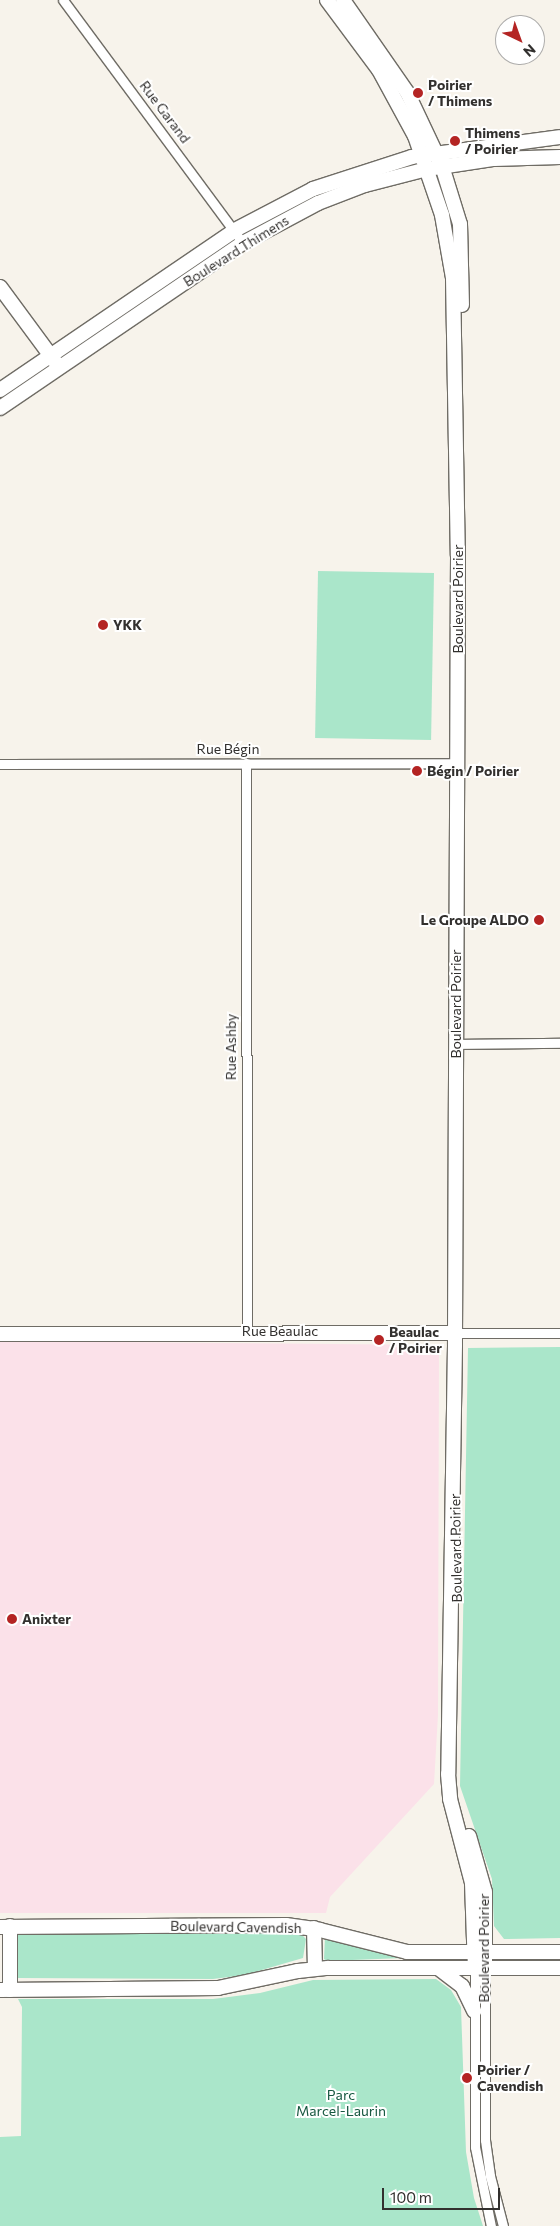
<!DOCTYPE html>
<meta charset="utf-8">
<style>
body{margin:0}
#map{position:relative;width:560px;height:2226px;overflow:hidden;background:#f7f3eb;font-family:Commissioner,sans-serif}
div>[style]{position:absolute}
.commercial>*{inset:0;background:#fbe1e9}
.green>*{inset:0;background:#aae6ca;transform-origin:0 0}
.roads{filter:drop-shadow(1px 0 #6f6c65) drop-shadow(-1px 0 #6f6c65) drop-shadow(0 1px #6f6c65) drop-shadow(0 -1px #6f6c65)}
.street>*{height:9px;margin:-4.5px;padding:0 4.5px;transform-origin:4.5px;border-radius:4.5px;background:#fff}
.secondary>*{height:14px;margin:-7px;padding:0 7px;transform-origin:7px;border-radius:7px;background:#fff}
.dots>*{width:14px;height:14px;translate:-50% -50%;box-sizing:border-box;border:2px solid #fff;border-radius:50%}
span{translate:-50% -50%;white-space:nowrap;text-align:center;line-height:1.15;-webkit-text-stroke:4px #fff;paint-order:stroke}
.poi-label{font-size:14px;color:#32302e;font-weight:700}
.left{translate:0 -50%;text-align:left}
.right{translate:-100% -50%;text-align:right}
.street-label{font-size:14px;color:#32302e}
.park-label{font-size:14px;color:#185841}
.north{position:absolute;left:495px;top:15px;width:50px;height:50px;box-sizing:border-box;background:#fff;border:1px solid #adacab;border-radius:50%;rotate:138deg;font-size:14px;font-weight:700;line-height:20px;text-align:center;color:#32302e}
.north::after{content:'';display:block;margin:auto;width:18px;height:22px;background:#b42423;clip-path:polygon(50% 0,100% 100%,50% 72%,0 100%)}
.scale{position:absolute;left:382px;top:2188px;width:118px;height:22px;box-sizing:border-box;border:2px solid #32302e;border-top:0;padding-left:6px;font-size:15px;line-height:18px;white-space:nowrap;color:#32302e;-webkit-text-stroke:4px #fff;paint-order:stroke}
</style>
<div id="map">
<div class="commercial">
<i style="clip-path:polygon(0 1341px,439px 1345px,438px 1715px,434px 1784px,330px 1897px,326px 1913px,0 1913px)"></i>
</div>
<div class="green">
<i style="left:434px;top:573px;width:167px;height:116px;rotate:91deg"></i>
<i style="clip-path:polygon(560px 1347px,560px 1938px,504px 1939px,494px 1926px,492px 1879px,460px 1786px,468px 1348px)"></i>
<i style="clip-path:polygon(275px 1930px,301px 1934px,306px 1939px,303px 1958px,245px 1975px,213px 1979px,17px 1978px,18px 1935px,27px 1931px)"></i>
<i style="clip-path:polygon(325px 1937px,403px 1958px,327px 1961px,324px 1959px)"></i>
<i style="clip-path:polygon(436px 1979px,451px 1990px,461px 2007px,466px 2152px,474px 2198px,483px 2226px,0 2226px,0 2137px,21px 2136px,22px 2007px,18px 1999px,213px 1999px,260px 1993px,313px 1980px)"></i>
<i style="left:477px;top:1988px;width:5px;height:174px"></i>
</div>
<div class="roads">
<div class="street">
<i style="left:63px;top:0;width:302px;rotate:53.5deg"></i>
<i style="left:246px;top:763px;width:568px;rotate:89.9deg"></i>
<i style="left:0;top:764px;width:457px;rotate:-0.1deg"></i>
<i style="left:456px;top:1044px;width:104px;rotate:-0.6deg"></i>
<i style="left:454px;top:1333px;width:106px"></i>
<i style="left:475px;top:1968px;width:179px;rotate:90deg"></i>
<i style="left:475px;top:2147px;width:81px;rotate:78.6deg"></i>
<i style="left:485px;top:1968px;width:172px;rotate:90deg"></i>
<i style="left:485px;top:2140px;width:36px;rotate:82deg"></i>
<i style="left:490px;top:2176px;width:52px;rotate:75.4deg"></i>
</div>
<div class="secondary">
<i style="left:327px;top:0;width:87px;rotate:53.4deg"></i>
<i style="left:379px;top:70px;width:75px;rotate:61.4deg"></i>
<i style="left:415px;top:136px;width:83px;rotate:71.1deg"></i>
<i style="left:442px;top:215px;width:64px;rotate:80.1deg"></i>
<i style="left:453px;top:278px;width:278px;rotate:89deg"></i>
<i style="left:458px;top:556px;width:789px;rotate:90.22deg"></i>
<i style="left:455px;top:1345px;width:429px;rotate:90.9deg"></i>
<i style="left:448px;top:1774px;width:25px;rotate:85deg"></i>
<i style="left:450px;top:1799px;width:87px;rotate:75.3deg"></i>
<i style="left:472px;top:1883px;width:85px;rotate:88deg"></i>
<i style="left:343px;top:0;width:112px;rotate:55.2deg"></i>
<i style="left:407px;top:92px;width:82px;rotate:64.7deg"></i>
<i style="left:442px;top:166px;width:61px;rotate:72.8deg"></i>
<i style="left:460px;top:224px;width:81px;rotate:88.6deg"></i>
<i style="left:0;top:287px;width:94px;rotate:53.6deg"></i>
<i style="left:0;top:390px;width:284px;rotate:-34.2deg"></i>
<i style="left:235px;top:230px;width:88px;rotate:-27.7deg"></i>
<i style="left:313px;top:189px;width:104px;rotate:-17.9deg"></i>
<i style="left:412px;top:157px;width:149px;rotate:-7.7deg"></i>
<i style="left:0;top:408px;width:294px;rotate:-34.2deg"></i>
<i style="left:243px;top:243px;width:85px;rotate:-28.1deg"></i>
<i style="left:318px;top:203px;width:50px;rotate:-21deg"></i>
<i style="left:365px;top:185px;width:64px;rotate:-14.5deg"></i>
<i style="left:427px;top:169px;width:68px;rotate:-8.5deg"></i>
<i style="left:494px;top:159px;width:66px;rotate:-1.7deg"></i>
<i style="left:0;top:1334px;width:454px;rotate:-0.1deg"></i>
<i style="left:469px;top:1836px;width:58px;rotate:74.1deg"></i>
<i style="left:485px;top:1892px;width:70px;rotate:90deg"></i>
<i style="left:10px;top:1926px;width:64px;rotate:90deg"></i>
<i style="left:0;top:1927px;width:286px;rotate:-0.4deg"></i>
<i style="left:286px;top:1925px;width:34px;rotate:8deg"></i>
<i style="left:320px;top:1930px;width:90px;rotate:14.2deg"></i>
<i style="left:407px;top:1952px;width:153px"></i>
<i style="left:314px;top:1928px;width:40px;rotate:88.6deg"></i>
<i style="left:438px;top:1968px;width:30px;rotate:37deg"></i>
<i style="left:462px;top:1986px;width:28px;rotate:64deg"></i>
<i style="left:0;top:1990px;width:218px;rotate:-0.5deg"></i>
<i style="left:218px;top:1988px;width:82px;rotate:-12deg"></i>
<i style="left:298px;top:1971px;width:30px;rotate:-6deg"></i>
<i style="left:328px;top:1968px;width:232px"></i>
</div>
</div>
<div class="dots">
<i style="left:418px;top:93px;background:#b42423"></i>
<i style="left:455px;top:141px;background:#b42423"></i>
<i style="left:103px;top:625px;background:#b42423"></i>
<i style="left:417px;top:771px;background:#b42423"></i>
<i style="left:539px;top:920px;background:#b42423"></i>
<i style="left:379px;top:1340px;background:#b42423"></i>
<i style="left:12px;top:1619px;background:#b42423"></i>
<i style="left:467px;top:2078px;background:#b42423"></i>
</div>
<div class="poi-label">
<span class="left" style="left:428px;top:93px">Poirier<br>/ Thimens</span>
<span class="left" style="left:465px;top:141px">Thimens<br>/ Poirier</span>
<span class="left" style="left:113px;top:625px">YKK</span>
<span class="left" style="left:427px;top:771px">Bégin / Poirier</span>
<span class="right" style="left:529px;top:920px">Le Groupe ALDO</span>
<span class="left" style="left:389px;top:1340px">Beaulac<br>/ Poirier</span>
<span class="left" style="left:22px;top:1619px">Anixter</span>
<span class="left" style="left:477px;top:2078px">Poirier /<br>Cavendish</span>
</div>
<div class="street-label">
<span style="left:165px;top:112px;rotate:53deg">Rue Garand</span>
<span style="left:236px;top:251px;rotate:-32deg">Boulevard Thimens</span>
<span style="left:458px;top:599px;rotate:-90deg">Boulevard Poirier</span>
<span style="left:228px;top:749px">Rue Bégin</span>
<span style="left:456px;top:1004px;rotate:-90deg">Boulevard Poirier</span>
<span style="left:231px;top:1047px;rotate:-90deg">Rue Ashby</span>
<span style="left:280px;top:1331px">Rue Beaulac</span>
<span style="left:456px;top:1548px;rotate:-91deg">Boulevard Poirier</span>
<span style="left:236px;top:1927px;rotate:1deg">Boulevard Cavendish</span>
<span style="left:484px;top:1948px;rotate:-90deg">Boulevard Poirier</span>
</div>
<div class="park-label">
<span style="left:341px;top:2103px">Parc<br>Marcel-Laurin</span>
</div>
<div class="north">N</div>
<div class="scale">100 m</div>
</div>
